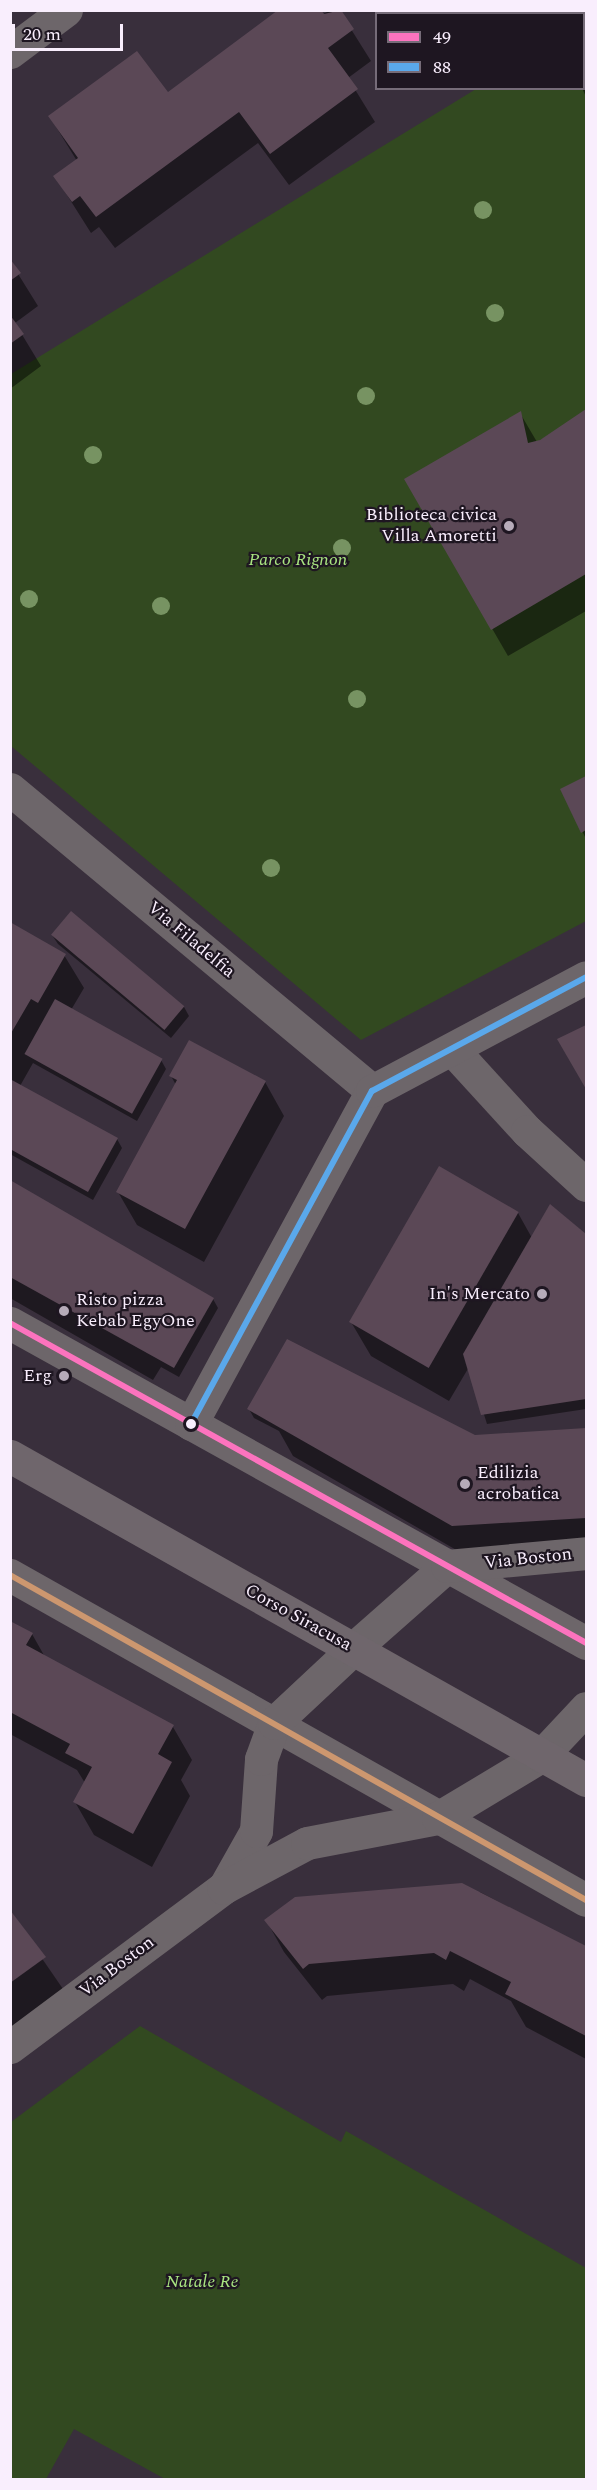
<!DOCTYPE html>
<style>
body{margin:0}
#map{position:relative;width:597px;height:2490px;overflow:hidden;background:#392f3c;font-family:Spectral,serif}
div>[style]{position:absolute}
.green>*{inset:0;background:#324920}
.shadow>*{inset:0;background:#0007}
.building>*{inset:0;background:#5b4856;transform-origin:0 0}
.minor>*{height:33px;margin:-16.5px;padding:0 16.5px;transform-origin:16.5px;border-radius:16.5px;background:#6d666a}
.major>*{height:33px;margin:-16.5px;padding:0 16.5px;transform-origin:16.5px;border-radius:16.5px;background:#6f666c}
.bus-1>*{height:6px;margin:-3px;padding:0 3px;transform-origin:3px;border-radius:3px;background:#fc73be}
.bus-2>*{height:6px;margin:-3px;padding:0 3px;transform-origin:3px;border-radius:3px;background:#5aa8eb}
.bus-3>*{height:6px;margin:-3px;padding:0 3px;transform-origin:3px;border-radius:3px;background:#cd976f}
.trees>*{width:18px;height:18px;margin:-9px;border-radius:50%;background:#779362}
.dots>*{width:16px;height:16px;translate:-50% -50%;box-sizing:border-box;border:3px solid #1e1621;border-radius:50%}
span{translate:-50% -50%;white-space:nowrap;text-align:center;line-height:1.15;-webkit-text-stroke:4.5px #1e1621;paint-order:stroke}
.poi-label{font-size:18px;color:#f9eefd}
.right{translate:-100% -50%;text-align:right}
.left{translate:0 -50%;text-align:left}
.park-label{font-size:18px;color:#a9e581;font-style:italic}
.street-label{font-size:18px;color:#f9eefd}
.frame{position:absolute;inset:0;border:12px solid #f9eefd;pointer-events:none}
.legend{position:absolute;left:375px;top:12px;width:210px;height:78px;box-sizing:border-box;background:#1e1621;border:2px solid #766c79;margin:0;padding:8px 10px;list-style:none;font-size:18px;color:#f9eefd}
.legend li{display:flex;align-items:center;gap:12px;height:30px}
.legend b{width:30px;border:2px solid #766c79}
.scale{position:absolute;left:12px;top:24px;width:111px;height:27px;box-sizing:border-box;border:3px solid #f9eefd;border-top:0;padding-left:8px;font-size:18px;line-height:21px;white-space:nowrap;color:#f9eefd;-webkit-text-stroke:4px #1e1621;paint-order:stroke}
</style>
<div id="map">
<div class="green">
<i style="clip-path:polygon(533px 11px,586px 11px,586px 921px,361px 1040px,11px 746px,11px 374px,476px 89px,584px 88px,584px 14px)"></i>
<i style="clip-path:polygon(140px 2026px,341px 2142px,346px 2131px,586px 2268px,586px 2479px,165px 2479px,74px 2429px,46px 2479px,11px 2479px,11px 2122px)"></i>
</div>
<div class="shadow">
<i style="clip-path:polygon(331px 10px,339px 10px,371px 61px,348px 78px,375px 122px,289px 185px,258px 143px,115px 248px,99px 227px,91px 233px,55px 176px,77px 161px,50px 117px,167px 94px)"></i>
<i style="clip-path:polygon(535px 10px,586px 10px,586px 97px,582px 88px,584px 14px)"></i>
<i style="clip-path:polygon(10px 261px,38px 306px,15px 323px,41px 366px,10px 389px)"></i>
<i style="clip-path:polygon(520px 413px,537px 442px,586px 413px,586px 611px,508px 656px,406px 480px)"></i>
<i style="clip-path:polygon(586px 778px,586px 839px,562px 789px)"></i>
<i style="clip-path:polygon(10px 924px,64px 955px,84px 988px,71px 1010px,161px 1060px,166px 1069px,137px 1121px,33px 1063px,20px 1086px,117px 1139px,122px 1148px,93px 1200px,10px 1154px)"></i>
<i style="clip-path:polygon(52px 935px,184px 1007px,189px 1016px,171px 1038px,58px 944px)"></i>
<i style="clip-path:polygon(586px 1026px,586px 1086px,560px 1039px)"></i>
<i style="clip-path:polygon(171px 1076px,265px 1082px,284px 1116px,204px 1262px,137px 1225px,118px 1192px,176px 1085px)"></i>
<i style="clip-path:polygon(440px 1168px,518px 1213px,532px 1238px,550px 1206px,586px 1236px,586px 1409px,487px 1424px,469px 1367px,449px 1401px,371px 1356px,351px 1322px)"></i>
<i style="clip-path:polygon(10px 1182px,213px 1299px,218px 1308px,179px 1377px,161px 1367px,153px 1380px,10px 1298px)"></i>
<i style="clip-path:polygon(249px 1409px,474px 1437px,586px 1430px,586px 1552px,472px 1559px,293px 1456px,279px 1431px,254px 1418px)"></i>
<i style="clip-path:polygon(10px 1623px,32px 1634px,45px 1657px,173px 1727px,192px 1760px,181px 1780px,190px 1796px,152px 1867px,94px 1835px,75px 1802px,85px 1783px,77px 1770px,10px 1734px)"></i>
<i style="clip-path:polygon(480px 1892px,586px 1948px,586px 2059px,526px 2027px,511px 2001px,470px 1979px,464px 1991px,453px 1984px,327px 1996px,322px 2000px,284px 1952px,266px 1920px)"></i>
<i style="clip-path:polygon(10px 1912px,63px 1989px,10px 2029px)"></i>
</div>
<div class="building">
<i style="clip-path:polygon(278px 10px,321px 10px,324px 14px,341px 10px,354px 29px,328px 48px,358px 89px,270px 154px,239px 112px,96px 217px,80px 196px,72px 202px,53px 176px,78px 158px,48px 116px,137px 51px,168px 92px)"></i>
<i style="clip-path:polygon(533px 10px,586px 10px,586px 88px,584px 89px,584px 14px)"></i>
<i style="clip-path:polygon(10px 259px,21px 273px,10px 281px)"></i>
<i style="clip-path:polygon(10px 315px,24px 334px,10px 344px)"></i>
<i style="clip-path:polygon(586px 409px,586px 574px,491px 630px,404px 479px,521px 411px,528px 443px,540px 440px)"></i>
<i style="clip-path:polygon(586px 776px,586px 830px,581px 833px,560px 789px)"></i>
<i style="left:71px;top:911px;width:148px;height:31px;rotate:40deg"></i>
<i style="clip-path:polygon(10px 922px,66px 954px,38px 1003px,31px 999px,10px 1035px)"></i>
<i style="left:55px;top:999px;width:123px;height:63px;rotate:29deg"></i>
<i style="clip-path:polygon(586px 1025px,586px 1089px,557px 1039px)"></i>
<i style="clip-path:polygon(189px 1040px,266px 1081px,185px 1229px,116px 1192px,177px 1080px,169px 1076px)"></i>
<i style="clip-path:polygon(10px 1079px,118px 1138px,88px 1192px,10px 1149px)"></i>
<i style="left:439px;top:1166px;width:92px;height:180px;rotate:30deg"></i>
<i style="clip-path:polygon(10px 1180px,214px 1298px,174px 1368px,10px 1277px)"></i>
<i style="clip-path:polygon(550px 1204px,586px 1234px,586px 1399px,481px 1415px,463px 1354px)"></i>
<i style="clip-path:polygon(287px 1339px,475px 1435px,586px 1428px,586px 1518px,452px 1526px,247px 1409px)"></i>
<i style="clip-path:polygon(10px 1621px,33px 1633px,26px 1645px,174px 1725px,158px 1754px,172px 1762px,133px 1834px,73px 1802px,92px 1767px,65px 1753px,70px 1744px,10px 1712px)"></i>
<i style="clip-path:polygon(462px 1883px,586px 1946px,586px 2036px,505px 1994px,511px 1982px,450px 1951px,446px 1960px,434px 1953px,309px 1964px,303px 1969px,264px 1920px,295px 1897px)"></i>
<i style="clip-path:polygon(10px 1910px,46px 1957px,10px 1983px)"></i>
</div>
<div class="minor">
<i style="left:10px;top:52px;width:70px;rotate:-36.9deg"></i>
<i style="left:10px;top:789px;width:471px;rotate:39.8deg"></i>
<i style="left:452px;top:1049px;width:111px;rotate:47.6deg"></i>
<i style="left:527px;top:1131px;width:80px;rotate:42.5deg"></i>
<i style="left:10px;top:1323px;width:659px;rotate:29.05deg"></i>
<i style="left:191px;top:1424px;width:379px;rotate:-61.5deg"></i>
<i style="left:372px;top:1091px;width:242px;rotate:-28deg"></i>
<i style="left:10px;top:1575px;width:661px;rotate:29.43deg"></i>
<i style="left:225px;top:1886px;width:63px;rotate:-60.6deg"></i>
<i style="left:256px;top:1831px;width:72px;rotate:-86deg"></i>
<i style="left:261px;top:1759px;width:38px;rotate:-70deg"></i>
<i style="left:274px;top:1723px;width:108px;rotate:-43.1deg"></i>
<i style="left:353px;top:1649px;width:125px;rotate:-41.4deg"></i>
<i style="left:447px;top:1566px;width:140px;rotate:-5.3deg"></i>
<i style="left:10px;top:2047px;width:266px;rotate:-36.7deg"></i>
<i style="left:223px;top:1888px;width:95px;rotate:-28.2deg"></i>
<i style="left:307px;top:1843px;width:133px;rotate:-10.8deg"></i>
<i style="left:438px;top:1818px;width:120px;rotate:-31deg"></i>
<i style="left:541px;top:1756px;width:66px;rotate:-46.8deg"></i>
</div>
<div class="major">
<i style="left:10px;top:1456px;width:661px;rotate:29.36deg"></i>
</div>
<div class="bus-1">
<i style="left:10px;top:1323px;width:659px;rotate:29.05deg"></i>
</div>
<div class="bus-2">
<i style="left:191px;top:1424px;width:379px;rotate:-61.5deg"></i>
<i style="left:372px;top:1091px;width:242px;rotate:-28deg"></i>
</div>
<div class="bus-3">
<i style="left:10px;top:1575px;width:661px;rotate:29.43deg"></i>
</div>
<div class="trees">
<i style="left:483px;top:210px"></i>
<i style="left:495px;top:313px"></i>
<i style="left:366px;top:396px"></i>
<i style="left:93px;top:455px"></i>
<i style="left:342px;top:548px"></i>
<i style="left:29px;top:599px"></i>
<i style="left:161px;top:606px"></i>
<i style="left:357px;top:699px"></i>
<i style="left:271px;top:868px"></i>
</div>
<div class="dots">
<i style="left:509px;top:526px;background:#b6abb9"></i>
<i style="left:542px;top:1294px;background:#b6abb9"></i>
<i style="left:64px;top:1311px;background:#b6abb9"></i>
<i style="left:64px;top:1376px;background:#b6abb9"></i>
<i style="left:191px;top:1424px;background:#f9eefd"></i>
<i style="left:465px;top:1484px;background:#b6abb9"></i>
</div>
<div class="poi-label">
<span class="right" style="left:497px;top:526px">Biblioteca civica<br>Villa Amoretti</span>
<span class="right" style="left:530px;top:1294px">In's Mercato</span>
<span class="left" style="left:76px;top:1311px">Risto pizza<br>Kebab EgyOne</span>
<span class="right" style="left:52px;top:1376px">Erg</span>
<span class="left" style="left:477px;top:1484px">Edilizia<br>acrobatica</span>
</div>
<div class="park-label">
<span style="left:298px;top:560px">Parco Rignon</span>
<span style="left:202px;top:2282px">Natale Re</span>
</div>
<div class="street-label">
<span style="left:191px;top:940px;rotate:40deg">Via Filadelfia</span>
<span style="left:528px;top:1559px;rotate:-6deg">Via Boston</span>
<span style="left:298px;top:1618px;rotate:29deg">Corso Siracusa</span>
<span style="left:117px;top:1967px;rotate:-37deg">Via Boston</span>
</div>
<div class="frame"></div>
<ul class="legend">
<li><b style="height:8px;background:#fc73be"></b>49</li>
<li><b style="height:8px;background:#5aa8eb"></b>88</li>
</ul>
<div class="scale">20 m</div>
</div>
